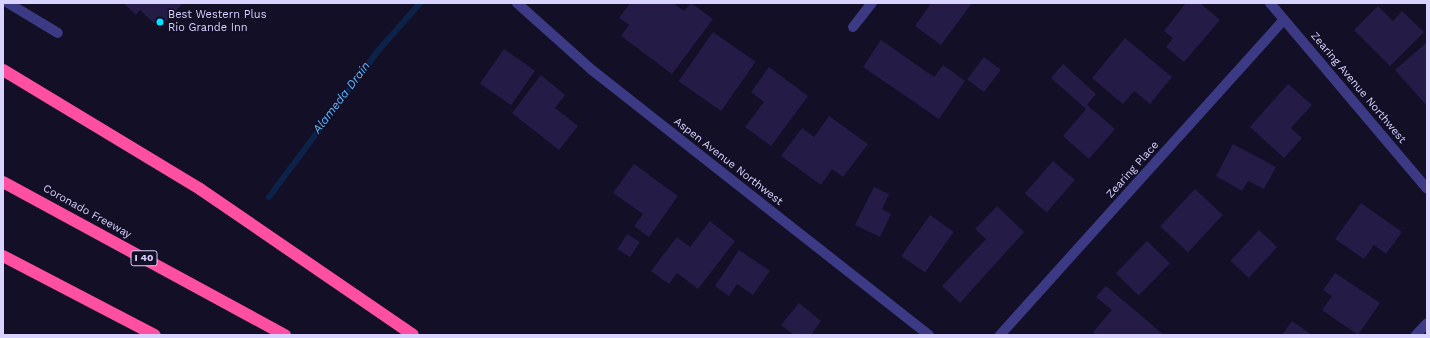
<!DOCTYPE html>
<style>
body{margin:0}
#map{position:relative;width:1430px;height:338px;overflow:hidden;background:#130f26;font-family:"Work Sans",sans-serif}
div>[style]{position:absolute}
.stream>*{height:6px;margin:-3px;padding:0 3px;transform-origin:3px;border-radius:3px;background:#0c2248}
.building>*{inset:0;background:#241b47;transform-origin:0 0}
.service>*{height:10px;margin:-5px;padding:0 5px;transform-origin:5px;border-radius:5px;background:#3d3a85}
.minor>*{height:10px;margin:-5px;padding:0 5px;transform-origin:5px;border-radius:5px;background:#3d3a85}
.motorway>*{height:12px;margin:-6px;padding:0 6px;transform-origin:6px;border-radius:6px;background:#ff4fa3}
.dots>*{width:11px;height:11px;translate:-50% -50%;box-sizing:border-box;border:2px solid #130f26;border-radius:50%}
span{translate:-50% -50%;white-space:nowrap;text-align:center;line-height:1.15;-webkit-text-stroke:3px #130f26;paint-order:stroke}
.shield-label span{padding:1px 3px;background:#130f26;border:1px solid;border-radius:3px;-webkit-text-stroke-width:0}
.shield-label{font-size:10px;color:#d9d4ff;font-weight:700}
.poi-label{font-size:11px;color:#d9d4ff}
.left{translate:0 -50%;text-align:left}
.street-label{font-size:11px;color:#d9d4ff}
.water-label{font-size:12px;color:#62b6ff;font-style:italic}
.frame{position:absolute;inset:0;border:4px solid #d9d4ff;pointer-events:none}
</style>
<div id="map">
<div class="stream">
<i style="left:269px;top:197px;width:181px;rotate:-53.3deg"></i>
<i style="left:377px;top:52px;width:65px;rotate:-48.7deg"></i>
</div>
<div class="building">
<i style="clip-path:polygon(123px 3px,183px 3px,160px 29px,140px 10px,136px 15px)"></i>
<i style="clip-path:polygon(630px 3px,673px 3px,684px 11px,691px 3px,713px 19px,672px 74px,621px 36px,629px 25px,619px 18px)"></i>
<i style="clip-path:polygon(931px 3px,972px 3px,941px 45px,915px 26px)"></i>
<i style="clip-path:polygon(1186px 3px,1200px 3px,1220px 20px,1184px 62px,1166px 47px,1173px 38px,1164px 31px)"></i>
<i style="clip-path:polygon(1378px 6px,1393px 21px,1402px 11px,1424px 32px,1390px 66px,1354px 30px)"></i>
<i style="left:713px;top:32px;width:52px;height:60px;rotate:35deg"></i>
<i style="clip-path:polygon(1125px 38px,1172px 77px,1150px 104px,1134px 91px,1123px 104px,1092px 78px)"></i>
<i style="clip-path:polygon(881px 40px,934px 77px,943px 65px,965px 81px,939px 119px,863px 67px)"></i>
<i style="clip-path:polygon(1427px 42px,1427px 106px,1395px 70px)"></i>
<i style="left:504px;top:49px;width:38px;height:42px;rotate:35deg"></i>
<i style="left:984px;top:57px;width:21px;height:28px;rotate:37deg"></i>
<i style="clip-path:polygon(1063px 64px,1096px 94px,1087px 105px,1115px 129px,1089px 159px,1063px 136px,1086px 109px,1051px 78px)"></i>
<i style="clip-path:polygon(769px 67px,808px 96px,771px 146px,745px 127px,764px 102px,751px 92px)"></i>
<i style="clip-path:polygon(541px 75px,565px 95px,555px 108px,578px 126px,559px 150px,512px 113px)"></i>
<i style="clip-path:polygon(1288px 84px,1312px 105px,1291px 128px,1302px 138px,1284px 158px,1250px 127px)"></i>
<i style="clip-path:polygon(829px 116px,868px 144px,843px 177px,832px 169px,821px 185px,781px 156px,802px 128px,814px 137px)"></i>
<i style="clip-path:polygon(1233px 144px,1276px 167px,1264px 189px,1248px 181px,1242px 191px,1216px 176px)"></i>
<i style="left:1053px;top:161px;width:29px;height:43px;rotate:41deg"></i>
<i style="clip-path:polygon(634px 164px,678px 196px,649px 237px,634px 226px,643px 214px,613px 193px)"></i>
<i style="clip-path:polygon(874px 187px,889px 194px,882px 209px,891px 214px,880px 237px,855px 225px)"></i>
<i style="left:1195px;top:189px;width:38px;height:51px;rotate:43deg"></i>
<i style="clip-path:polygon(1361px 203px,1402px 232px,1386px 254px,1374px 245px,1364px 259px,1335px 239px)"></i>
<i style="clip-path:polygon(997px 206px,1024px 232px,960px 303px,942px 286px,986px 239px,975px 229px)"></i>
<i style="left:930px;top:215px;width:29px;height:50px;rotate:35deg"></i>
<i style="clip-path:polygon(710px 221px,735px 241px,698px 289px,677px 273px,669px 284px,651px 271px,677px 237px,690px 247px)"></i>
<i style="left:1259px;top:230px;width:25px;height:42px;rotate:43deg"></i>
<i style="left:627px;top:234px;width:15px;height:18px;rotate:32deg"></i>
<i style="left:1147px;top:241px;width:32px;height:45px;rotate:44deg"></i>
<i style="clip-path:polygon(739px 250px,770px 271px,753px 295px,737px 284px,729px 296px,715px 286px)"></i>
<i style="clip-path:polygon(1335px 273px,1380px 303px,1358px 335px,1322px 310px,1332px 296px,1323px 290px)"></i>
<i style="clip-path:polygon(1106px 286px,1164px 335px,1096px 335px,1093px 332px,1112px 310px,1096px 297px)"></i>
<i style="clip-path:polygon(799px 303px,821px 321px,811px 335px,794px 335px,781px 325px)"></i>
<i style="clip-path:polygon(1292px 321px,1312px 335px,1285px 335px,1283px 333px)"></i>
</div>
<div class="service">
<i style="left:8px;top:3px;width:58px;rotate:31deg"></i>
</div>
<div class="minor">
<i style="left:517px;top:3px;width:101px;rotate:41.8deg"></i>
<i style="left:592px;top:70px;width:429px;rotate:38.2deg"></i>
<i style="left:1270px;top:3px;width:243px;rotate:49.8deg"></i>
<i style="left:853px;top:27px;width:31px;rotate:-52deg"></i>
<i style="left:1000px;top:335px;width:424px;rotate:-48deg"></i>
<i style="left:1416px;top:335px;width:16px;rotate:-47deg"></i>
</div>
<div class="motorway">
<i style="left:3px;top:70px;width:230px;rotate:31.1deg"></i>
<i style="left:200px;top:189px;width:258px;rotate:34.4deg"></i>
<i style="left:3px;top:182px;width:321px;rotate:28.5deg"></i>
<i style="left:3px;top:256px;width:171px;rotate:27.5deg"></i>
</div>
<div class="dots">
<i style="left:160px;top:22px;background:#00e5ff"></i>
</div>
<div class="shield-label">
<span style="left:144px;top:258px">I 40</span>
</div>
<div class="poi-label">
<span class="left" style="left:168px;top:22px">Best Western Plus<br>Rio Grande Inn</span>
</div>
<div class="street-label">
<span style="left:1358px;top:88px;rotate:50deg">Zearing Avenue Northwest</span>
<span style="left:728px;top:162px;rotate:38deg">Aspen Avenue Northwest</span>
<span style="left:1133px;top:170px;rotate:-48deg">Zearing Place</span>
<span style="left:87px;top:212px;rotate:29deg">Coronado Freeway</span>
</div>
<div class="water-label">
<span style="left:342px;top:98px;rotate:-53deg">Alameda Drain</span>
</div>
<div class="frame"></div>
</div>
